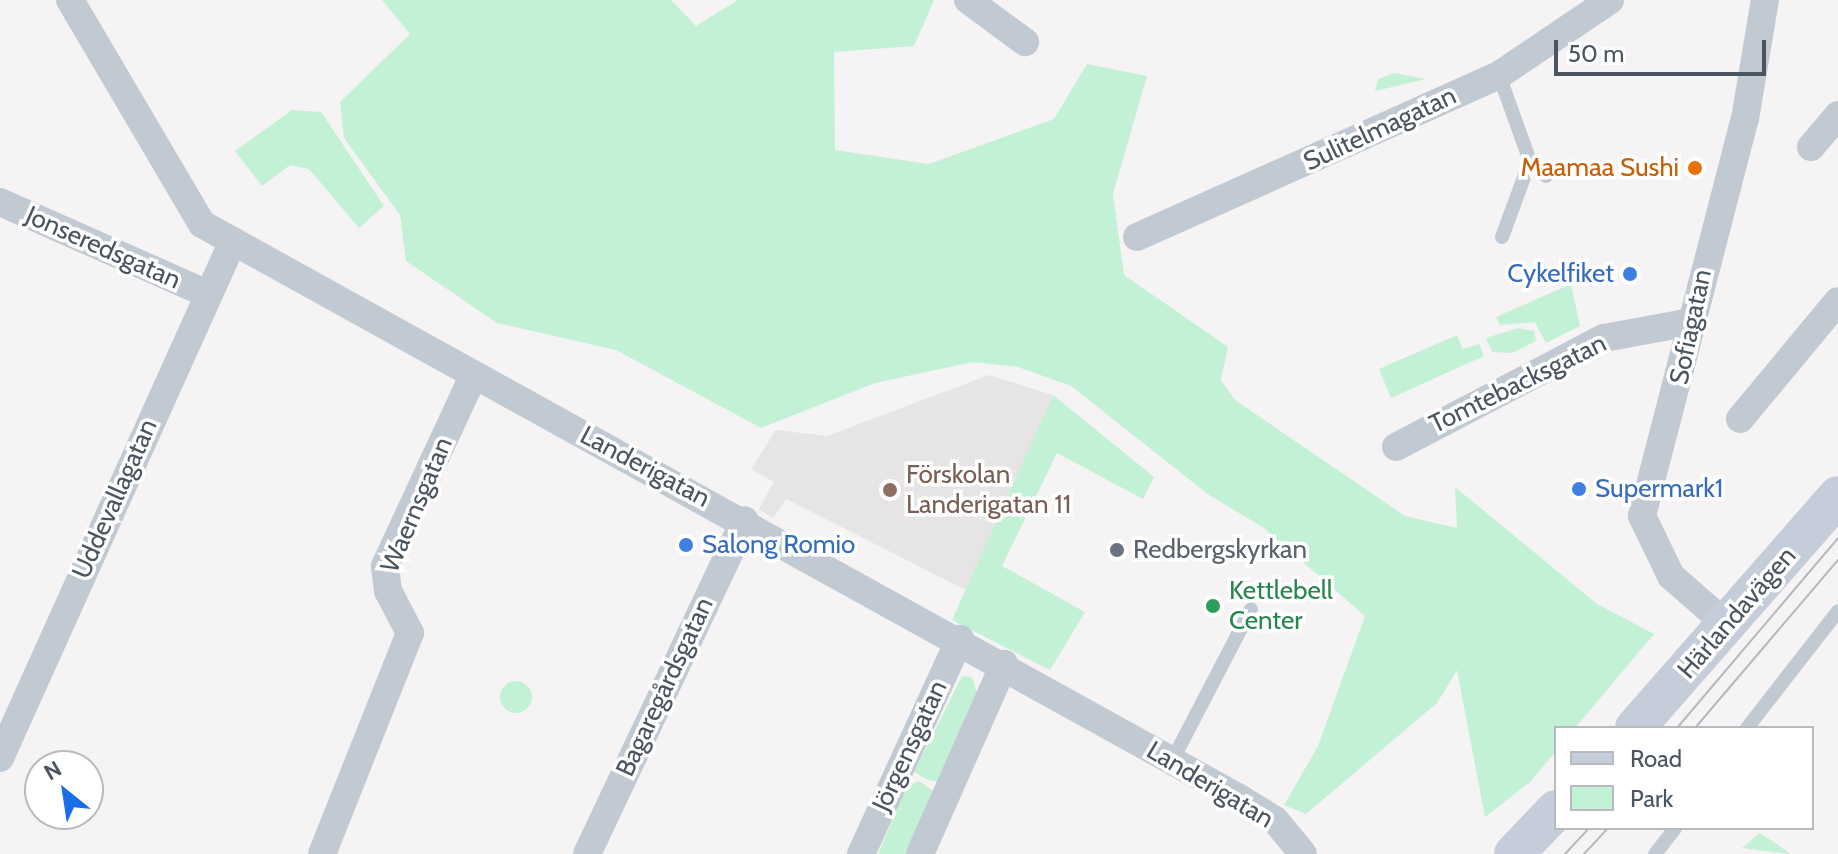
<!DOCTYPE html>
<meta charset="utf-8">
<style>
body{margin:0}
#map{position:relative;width:1838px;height:854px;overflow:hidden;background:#f5f3f3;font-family:Cabin,sans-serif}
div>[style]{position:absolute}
.education>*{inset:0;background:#e6e4e5}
.green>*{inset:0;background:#c3f1d6}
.round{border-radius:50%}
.lane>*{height:14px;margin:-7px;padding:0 7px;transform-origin:7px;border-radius:7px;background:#c1cad2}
.street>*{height:28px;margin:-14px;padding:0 14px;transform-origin:14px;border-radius:14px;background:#c1cad2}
.secondary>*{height:40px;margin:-20px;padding:0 20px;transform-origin:20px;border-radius:20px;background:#c4cdd9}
.tram>*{height:2px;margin:-1px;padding:0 1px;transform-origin:1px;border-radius:1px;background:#b5b8bd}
.dots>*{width:22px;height:22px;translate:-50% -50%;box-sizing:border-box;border:4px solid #fff;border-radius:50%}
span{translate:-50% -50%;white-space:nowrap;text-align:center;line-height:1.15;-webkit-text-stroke:7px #fff;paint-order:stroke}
.street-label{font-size:26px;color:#4a5561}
.food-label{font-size:26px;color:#c56008}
.right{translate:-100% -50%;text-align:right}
.shop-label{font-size:26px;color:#366cbe}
.left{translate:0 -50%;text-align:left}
.education-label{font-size:26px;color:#785e54}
.worship-label{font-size:26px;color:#5b616d}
.leisure-label{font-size:26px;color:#27864d}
.legend{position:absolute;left:1554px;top:726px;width:260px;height:104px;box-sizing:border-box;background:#fff;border:2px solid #b7bbc0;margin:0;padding:10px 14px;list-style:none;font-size:24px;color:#4a5561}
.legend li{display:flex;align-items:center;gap:16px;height:40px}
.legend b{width:40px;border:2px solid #b7bbc0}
.north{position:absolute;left:24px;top:750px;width:80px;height:80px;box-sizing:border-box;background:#fff;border:2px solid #b7bbc0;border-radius:50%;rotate:330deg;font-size:22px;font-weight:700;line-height:32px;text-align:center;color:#4a5561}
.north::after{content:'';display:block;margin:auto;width:28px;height:36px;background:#1a6ee8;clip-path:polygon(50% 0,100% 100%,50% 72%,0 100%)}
.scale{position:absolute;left:1554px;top:40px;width:212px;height:36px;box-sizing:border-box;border:4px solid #4a5561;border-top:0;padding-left:10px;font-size:24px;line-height:28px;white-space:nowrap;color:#4a5561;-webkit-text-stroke:6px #fff;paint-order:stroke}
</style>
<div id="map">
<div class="education">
<i style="clip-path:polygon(989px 375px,1053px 395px,966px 590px,786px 499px,773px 518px,759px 509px,774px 482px,751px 469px,776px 430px,827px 436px)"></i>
</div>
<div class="green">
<i style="clip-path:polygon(382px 0,671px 0,696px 26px,738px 0,934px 0,914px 46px,834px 52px,835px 150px,929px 164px,1054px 119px,1087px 64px,1147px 76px,1113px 194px,1124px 275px,1228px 347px,1221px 380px,1235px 400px,1405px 516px,1457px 528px,1455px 487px,1597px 604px,1654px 634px,1575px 728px,1556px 728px,1556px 751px,1530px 782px,1485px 817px,1457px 670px,1437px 703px,1306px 814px,1284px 805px,1318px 746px,1365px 616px,1264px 528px,1209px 495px,1071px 386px,1018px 367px,973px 362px,875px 383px,761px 428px,616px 350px,497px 323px,406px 261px,400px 215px,344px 138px,340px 102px,410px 34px)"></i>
<i style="clip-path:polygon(1394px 73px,1426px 79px,1375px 91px,1378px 79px)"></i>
<i style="clip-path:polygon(292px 110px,321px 112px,384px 206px,359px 228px,309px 169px,290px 165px,262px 186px,235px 151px)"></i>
<i style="clip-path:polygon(1571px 284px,1580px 326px,1546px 343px,1535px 322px,1500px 325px,1496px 317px)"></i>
<i style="clip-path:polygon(1518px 328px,1534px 331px,1536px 341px,1512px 353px,1492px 352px,1486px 338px)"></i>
<i style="clip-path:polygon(1457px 335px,1463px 349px,1479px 344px,1484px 356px,1391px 398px,1379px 369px)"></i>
<i style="clip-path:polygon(1053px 395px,1154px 477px,1143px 499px,1057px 453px,1002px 566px,1085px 612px,1050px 670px,952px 620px)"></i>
<i style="clip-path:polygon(962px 676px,972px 677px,978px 695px,940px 782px,928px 780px,914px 772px)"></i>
<i class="round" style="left:500px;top:681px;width:32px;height:32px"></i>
<i style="clip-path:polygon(919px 781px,935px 792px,906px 854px,878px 854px,907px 787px)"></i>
<i style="clip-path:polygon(1760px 833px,1784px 849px,1790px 854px,1742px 848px)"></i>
</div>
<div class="lane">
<i style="left:1499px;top:75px;width:91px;rotate:70.2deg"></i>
<i style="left:1530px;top:161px;width:81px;rotate:110.2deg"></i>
<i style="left:1530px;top:161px;width:22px;rotate:43deg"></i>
<i style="left:1747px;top:728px;width:148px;rotate:-52.1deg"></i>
<i style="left:1172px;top:761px;width:171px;rotate:-62.5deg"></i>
<i style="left:1655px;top:854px;width:33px;rotate:-52deg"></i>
</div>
<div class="street">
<i style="left:70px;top:0;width:260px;rotate:59.5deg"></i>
<i style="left:202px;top:224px;width:1187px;rotate:28.96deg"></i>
<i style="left:1241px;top:799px;width:40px;rotate:32deg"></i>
<i style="left:1275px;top:820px;width:44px;rotate:50.5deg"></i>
<i style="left:968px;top:0;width:71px;rotate:36.4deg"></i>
<i style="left:1811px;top:147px;width:42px;rotate:-49.8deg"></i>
<i style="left:0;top:202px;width:224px;rotate:23.9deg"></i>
<i style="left:1137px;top:237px;width:397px;rotate:-24.1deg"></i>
<i style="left:1499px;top:75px;width:134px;rotate:-34deg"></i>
<i style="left:1740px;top:419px;width:153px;rotate:-50.3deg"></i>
<i style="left:1396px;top:447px;width:235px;rotate:-27.7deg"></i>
<i style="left:1604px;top:338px;width:89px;rotate:-10.3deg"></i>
<i style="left:1726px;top:624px;width:73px;rotate:-138.9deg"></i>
<i style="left:1671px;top:576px;width:67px;rotate:-115.8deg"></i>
<i style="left:1642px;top:516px;width:410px;rotate:-75.5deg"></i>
<i style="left:1745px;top:119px;width:121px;rotate:-80.5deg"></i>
<i style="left:0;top:758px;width:567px;rotate:-65.74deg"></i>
<i style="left:322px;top:854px;width:238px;rotate:-68.3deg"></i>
<i style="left:410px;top:633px;width:47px;rotate:-117.6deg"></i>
<i style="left:388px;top:591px;width:25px;rotate:-97deg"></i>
<i style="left:385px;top:566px;width:209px;rotate:-65.1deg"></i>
<i style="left:587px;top:854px;width:369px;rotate:-64.7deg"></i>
<i style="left:861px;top:854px;width:237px;rotate:-65.3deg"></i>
<i style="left:920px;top:854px;width:208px;rotate:-66.1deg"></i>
</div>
<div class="secondary">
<i style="left:1635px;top:728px;width:308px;rotate:-48.8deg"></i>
<i style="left:1514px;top:854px;width:61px;rotate:-46.3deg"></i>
</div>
<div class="tram">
<i style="left:1677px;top:728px;width:249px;rotate:-49.7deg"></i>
<i style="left:1695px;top:728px;width:221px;rotate:-49.6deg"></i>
<i style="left:1565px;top:854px;width:35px;rotate:-47deg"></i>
<i style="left:1584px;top:854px;width:35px;rotate:-47deg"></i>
</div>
<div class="dots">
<i style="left:1695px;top:168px;background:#e8710a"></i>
<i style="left:1630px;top:274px;background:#3f7fe0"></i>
<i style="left:1579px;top:489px;background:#3f7fe0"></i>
<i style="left:890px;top:490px;background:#8d6e63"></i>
<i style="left:686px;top:545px;background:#3f7fe0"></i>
<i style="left:1117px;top:550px;background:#6b7280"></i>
<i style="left:1213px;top:606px;background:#2e9e5b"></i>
</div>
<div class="street-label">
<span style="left:1380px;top:129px;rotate:-25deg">Sulitelmagatan</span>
<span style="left:103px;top:248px;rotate:24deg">Jonseredsgatan</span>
<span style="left:1691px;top:327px;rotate:-78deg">Sofiagatan</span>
<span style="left:1518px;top:384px;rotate:-26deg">Tomtebacksgatan</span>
<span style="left:645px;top:467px;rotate:28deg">Landerigatan</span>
<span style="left:115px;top:499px;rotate:-66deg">Uddevallagatan</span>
<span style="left:417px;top:505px;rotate:-67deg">Waernsgatan</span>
<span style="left:1737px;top:613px;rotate:-49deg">Härlandavägen</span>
<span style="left:665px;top:687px;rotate:-65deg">Bagaregårdsgatan</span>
<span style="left:910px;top:746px;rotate:-65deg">Jörgensgatan</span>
<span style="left:1210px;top:785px;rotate:31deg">Landerigatan</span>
</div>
<div class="food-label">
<span class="right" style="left:1679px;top:168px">Maamaa Sushi</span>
</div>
<div class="shop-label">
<span class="right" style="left:1614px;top:274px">Cykelfiket</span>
<span class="left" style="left:1595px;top:489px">Supermark1</span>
<span class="left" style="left:702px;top:545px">Salong Romio</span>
</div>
<div class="education-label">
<span class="left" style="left:906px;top:490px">Förskolan<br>Landerigatan 11</span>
</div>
<div class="worship-label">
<span class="left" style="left:1133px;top:550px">Redbergskyrkan</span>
</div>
<div class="leisure-label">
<span class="left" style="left:1229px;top:606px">Kettlebell<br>Center</span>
</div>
<ul class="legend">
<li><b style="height:10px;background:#c4cdd9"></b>Road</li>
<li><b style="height:22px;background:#c3f1d6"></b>Park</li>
</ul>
<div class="north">N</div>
<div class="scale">50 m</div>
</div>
